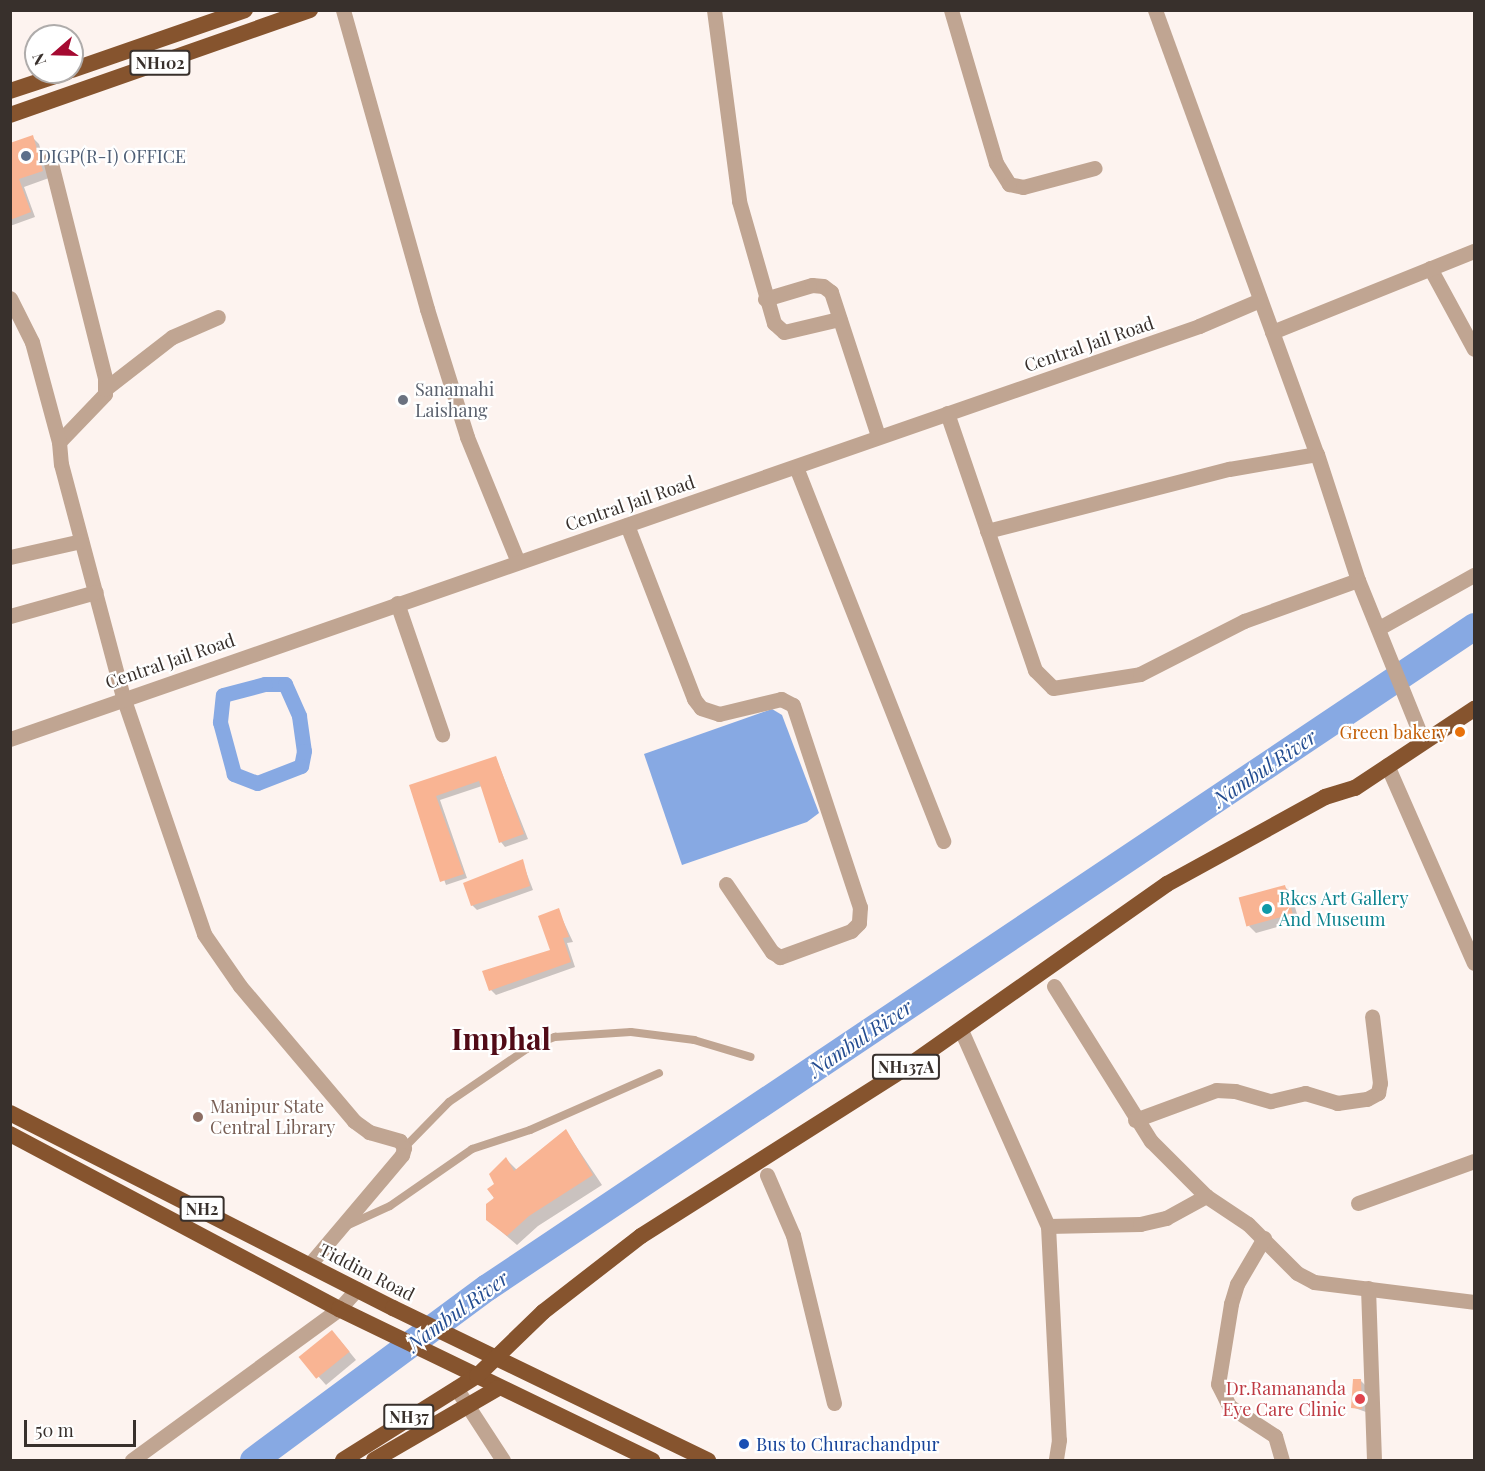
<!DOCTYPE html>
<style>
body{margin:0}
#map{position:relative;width:1485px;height:1471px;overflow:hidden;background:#fdf3ef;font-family:"Playfair Display",serif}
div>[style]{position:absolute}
.water>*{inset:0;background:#87a9e3}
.shadow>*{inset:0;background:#0003}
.canal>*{height:15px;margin:-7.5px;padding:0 7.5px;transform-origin:7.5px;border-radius:7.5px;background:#87a9e3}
.river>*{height:27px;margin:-13.5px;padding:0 13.5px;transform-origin:13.5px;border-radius:13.5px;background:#87a9e3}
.building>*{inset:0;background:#f9b493;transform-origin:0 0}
.service>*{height:8px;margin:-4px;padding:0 4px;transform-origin:4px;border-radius:4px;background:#c0a592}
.minor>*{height:15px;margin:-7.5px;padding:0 7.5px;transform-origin:7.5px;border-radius:7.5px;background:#c0a592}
.tertiary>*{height:15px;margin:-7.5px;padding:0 7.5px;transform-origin:7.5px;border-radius:7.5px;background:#c0a592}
.trunk>*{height:16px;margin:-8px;padding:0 8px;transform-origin:8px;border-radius:8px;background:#86542e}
.dots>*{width:16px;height:16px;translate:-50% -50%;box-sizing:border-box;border:3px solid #fff;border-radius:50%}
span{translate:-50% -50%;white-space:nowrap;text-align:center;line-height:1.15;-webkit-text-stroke:4.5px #fff;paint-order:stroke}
.shield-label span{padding:2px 4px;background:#fff;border:2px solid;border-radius:4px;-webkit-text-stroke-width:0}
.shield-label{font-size:16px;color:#38302c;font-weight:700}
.service-label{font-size:18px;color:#4e5e75}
.left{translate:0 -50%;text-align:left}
.street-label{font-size:18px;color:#38302c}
.worship-label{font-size:18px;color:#5b616d}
.food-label{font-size:18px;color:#c56008}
.right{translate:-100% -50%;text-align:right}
.culture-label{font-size:18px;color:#0d838f}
.education-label{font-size:18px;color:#785e54}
.health-label{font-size:18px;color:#be3a42}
.transit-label{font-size:18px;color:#164399}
.water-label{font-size:20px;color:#234c90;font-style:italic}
.town-label{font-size:30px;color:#510b17;font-weight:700}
.frame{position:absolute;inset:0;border:12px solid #38302c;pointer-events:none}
.north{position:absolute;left:24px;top:24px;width:60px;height:60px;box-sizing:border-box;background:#fff;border:2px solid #afacab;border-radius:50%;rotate:250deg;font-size:16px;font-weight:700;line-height:24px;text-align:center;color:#38302c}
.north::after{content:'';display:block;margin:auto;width:21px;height:27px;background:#a50a31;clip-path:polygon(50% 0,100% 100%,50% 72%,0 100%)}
.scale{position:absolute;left:24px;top:1420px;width:112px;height:27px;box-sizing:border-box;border:3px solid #38302c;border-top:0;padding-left:8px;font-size:18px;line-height:21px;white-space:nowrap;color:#38302c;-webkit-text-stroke:4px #fff;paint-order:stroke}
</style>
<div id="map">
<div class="water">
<i style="clip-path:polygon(772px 709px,782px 715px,819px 813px,807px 822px,682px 865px,644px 754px)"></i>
</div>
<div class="shadow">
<i style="clip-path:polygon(32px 137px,39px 144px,49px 178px,24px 187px,35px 217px,10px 226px,10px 186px)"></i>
<i style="clip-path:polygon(496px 758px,528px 839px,505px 847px,501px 842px,482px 786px,440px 800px,467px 878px,446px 885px,411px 786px)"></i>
<i style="clip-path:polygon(522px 861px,533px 890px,477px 910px,472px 905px)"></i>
<i style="clip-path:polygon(1284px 886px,1291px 893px,1299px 921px,1256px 933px,1249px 926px)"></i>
<i style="clip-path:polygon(558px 910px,573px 942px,567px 943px,575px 967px,496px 995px,491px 990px,552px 950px)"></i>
<i style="clip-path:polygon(566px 1131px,602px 1185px,538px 1226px,517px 1245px,487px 1219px,506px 1159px,517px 1170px)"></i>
<i style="clip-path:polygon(339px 1339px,356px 1360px,326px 1385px,301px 1357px)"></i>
<i style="clip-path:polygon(1361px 1381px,1365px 1385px,1366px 1412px,1352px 1407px)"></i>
</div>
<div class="canal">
<i style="left:265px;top:684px;width:20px"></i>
<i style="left:285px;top:684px;width:35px;rotate:66deg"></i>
<i style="left:299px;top:716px;width:35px;rotate:82deg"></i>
<i style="left:304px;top:751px;width:15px;rotate:101deg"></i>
<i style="left:301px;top:766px;width:47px;rotate:158.9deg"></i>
<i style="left:257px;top:783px;width:25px;rotate:-159deg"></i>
<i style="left:234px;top:774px;width:54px;rotate:-105.1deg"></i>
<i style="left:220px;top:722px;width:27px;rotate:-84deg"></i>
<i style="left:223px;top:695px;width:43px;rotate:-14.7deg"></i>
</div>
<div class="river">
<i style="left:253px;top:1460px;width:291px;rotate:-36.5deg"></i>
<i style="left:487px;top:1287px;width:1188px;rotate:-33.81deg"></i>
</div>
<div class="building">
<i style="clip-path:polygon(33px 135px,43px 171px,19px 179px,31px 212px,10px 220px,10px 143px)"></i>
<i style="clip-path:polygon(496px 756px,524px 834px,499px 843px,479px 781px,436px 796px,464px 874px,440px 882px,409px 785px)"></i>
<i style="clip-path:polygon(523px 859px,530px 886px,471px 906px,463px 883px)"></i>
<i style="left:1285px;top:885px;width:30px;height:48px;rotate:75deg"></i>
<i style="clip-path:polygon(559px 908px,569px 937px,563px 938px,571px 962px,489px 991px,482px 971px,550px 950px,538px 916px)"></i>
<i style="clip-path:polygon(566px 1129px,593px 1175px,529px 1216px,507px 1236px,486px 1220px,486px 1204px,494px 1198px,487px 1189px,494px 1184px,489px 1174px,506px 1157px,514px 1171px)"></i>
<i style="left:332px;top:1330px;width:28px;height:43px;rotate:51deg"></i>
<i style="clip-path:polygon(1353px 1379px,1361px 1379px,1362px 1409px,1351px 1408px)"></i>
</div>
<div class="service">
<i style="left:404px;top:1148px;width:64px;rotate:-45.6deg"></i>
<i style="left:449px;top:1102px;width:99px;rotate:-34.3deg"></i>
<i style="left:531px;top:1046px;width:26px;rotate:-21deg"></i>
<i style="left:555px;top:1037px;width:76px;rotate:-3.8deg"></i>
<i style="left:631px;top:1032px;width:64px;rotate:7.2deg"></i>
<i style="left:694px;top:1040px;width:59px;rotate:16.6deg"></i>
<i style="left:346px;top:1226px;width:48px;rotate:-24.4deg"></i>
<i style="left:390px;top:1206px;width:100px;rotate:-34.8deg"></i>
<i style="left:472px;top:1149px;width:61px;rotate:-18.1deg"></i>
<i style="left:530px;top:1130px;width:141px;rotate:-23.8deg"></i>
</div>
<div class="minor">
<i style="left:343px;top:10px;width:311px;rotate:74.3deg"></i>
<i style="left:427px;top:309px;width:134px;rotate:72.6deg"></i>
<i style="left:467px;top:437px;width:135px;rotate:67.8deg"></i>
<i style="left:714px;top:10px;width:193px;rotate:82.5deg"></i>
<i style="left:739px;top:201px;width:127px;rotate:74deg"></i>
<i style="left:774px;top:323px;width:13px;rotate:42deg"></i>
<i style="left:784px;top:332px;width:57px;rotate:-13.3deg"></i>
<i style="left:951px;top:10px;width:159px;rotate:73.6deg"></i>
<i style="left:996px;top:163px;width:25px;rotate:58deg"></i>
<i style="left:1009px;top:184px;width:14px;rotate:12deg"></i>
<i style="left:1023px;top:187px;width:74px;rotate:-14.8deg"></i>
<i style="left:50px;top:159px;width:226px;rotate:75.9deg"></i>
<i style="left:105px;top:378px;width:16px;rotate:90deg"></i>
<i style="left:105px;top:394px;width:66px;rotate:133.8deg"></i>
<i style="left:59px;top:442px;width:22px;rotate:85deg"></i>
<i style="left:61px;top:464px;width:241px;rotate:75.1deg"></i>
<i style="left:123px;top:697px;width:250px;rotate:71.1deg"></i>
<i style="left:204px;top:934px;width:63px;rotate:55.3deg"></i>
<i style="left:240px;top:986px;width:177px;rotate:49.8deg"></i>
<i style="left:354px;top:1121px;width:19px;rotate:36deg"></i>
<i style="left:369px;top:1132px;width:32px;rotate:16deg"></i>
<i style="left:400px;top:1141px;width:8px;rotate:60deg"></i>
<i style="left:404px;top:1148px;width:7px;rotate:106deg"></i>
<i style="left:402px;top:1155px;width:143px;rotate:130.2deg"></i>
<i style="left:1430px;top:268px;width:92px;rotate:61.5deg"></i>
<i style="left:10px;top:298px;width:49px;rotate:63.4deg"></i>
<i style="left:32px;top:342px;width:104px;rotate:74.9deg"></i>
<i style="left:765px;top:299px;width:49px;rotate:-16.6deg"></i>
<i style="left:812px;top:285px;width:11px;rotate:5deg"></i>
<i style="left:823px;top:286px;width:10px;rotate:37deg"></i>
<i style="left:831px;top:292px;width:151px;rotate:71.9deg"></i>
<i style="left:1272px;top:332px;width:218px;rotate:-21.9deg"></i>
<i style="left:105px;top:389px;width:85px;rotate:-37.8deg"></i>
<i style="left:172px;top:337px;width:50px;rotate:-23.5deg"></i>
<i style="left:947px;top:413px;width:272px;rotate:71.1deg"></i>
<i style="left:1035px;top:670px;width:25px;rotate:45deg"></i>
<i style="left:1053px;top:688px;width:88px;rotate:-9.1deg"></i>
<i style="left:1140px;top:674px;width:117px;rotate:-27deg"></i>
<i style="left:1244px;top:621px;width:121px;rotate:-19.8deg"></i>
<i style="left:796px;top:467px;width:402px;rotate:68.5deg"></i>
<i style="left:627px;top:525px;width:186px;rotate:68.9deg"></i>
<i style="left:694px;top:699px;width:11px;rotate:52deg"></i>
<i style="left:701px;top:708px;width:19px;rotate:18deg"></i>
<i style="left:719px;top:714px;width:64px;rotate:-13.6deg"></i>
<i style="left:781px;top:699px;width:13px;rotate:27deg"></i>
<i style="left:793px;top:705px;width:213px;rotate:71.7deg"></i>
<i style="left:860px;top:907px;width:16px;rotate:94deg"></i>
<i style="left:859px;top:923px;width:11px;rotate:135deg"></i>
<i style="left:851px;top:931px;width:76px;rotate:159.9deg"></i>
<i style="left:780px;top:957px;width:9px;rotate:-148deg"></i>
<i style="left:772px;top:952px;width:82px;rotate:-124.1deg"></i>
<i style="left:987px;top:531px;width:250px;rotate:-14.4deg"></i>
<i style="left:1229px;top:469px;width:89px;rotate:-9.7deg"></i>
<i style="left:10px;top:557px;width:73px;rotate:-12.7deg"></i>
<i style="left:397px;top:603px;width:139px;rotate:71deg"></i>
<i style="left:10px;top:616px;width:89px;rotate:-15.6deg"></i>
<i style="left:1379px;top:628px;width:109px;rotate:-29.2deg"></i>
<i style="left:1387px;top:765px;width:216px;rotate:66.3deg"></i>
<i style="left:1054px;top:986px;width:183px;rotate:58deg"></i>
<i style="left:1151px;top:1141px;width:78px;rotate:45deg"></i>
<i style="left:1206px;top:1196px;width:50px;rotate:33.7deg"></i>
<i style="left:1248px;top:1224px;width:69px;rotate:45deg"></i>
<i style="left:1297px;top:1273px;width:19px;rotate:28deg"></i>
<i style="left:1314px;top:1282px;width:161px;rotate:7.1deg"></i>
<i style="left:961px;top:1030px;width:214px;rotate:66.1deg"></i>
<i style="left:1048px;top:1226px;width:214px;rotate:87.1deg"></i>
<i style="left:1059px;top:1440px;width:20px;rotate:99deg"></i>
<i style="left:1135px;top:1120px;width:86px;rotate:-20.3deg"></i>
<i style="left:1216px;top:1090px;width:19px;rotate:3deg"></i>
<i style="left:1235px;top:1091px;width:37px;rotate:16deg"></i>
<i style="left:1271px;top:1101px;width:35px;rotate:-13deg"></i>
<i style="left:1305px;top:1093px;width:34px;rotate:17deg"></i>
<i style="left:1337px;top:1103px;width:30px;rotate:-8deg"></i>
<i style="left:1367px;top:1099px;width:13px;rotate:-29deg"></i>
<i style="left:1378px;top:1093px;width:10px;rotate:-79deg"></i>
<i style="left:1380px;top:1083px;width:67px;rotate:-96.8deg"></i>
<i style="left:767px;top:1175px;width:65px;rotate:66.6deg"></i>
<i style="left:793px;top:1235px;width:173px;rotate:76.3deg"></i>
<i style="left:1358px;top:1203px;width:123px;rotate:-19.9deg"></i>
<i style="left:1048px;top:1226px;width:92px;rotate:-1.2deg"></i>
<i style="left:1140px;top:1224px;width:27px;rotate:-13deg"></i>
<i style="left:1166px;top:1218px;width:46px;rotate:-28.8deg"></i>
<i style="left:1264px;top:1238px;width:53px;rotate:120.4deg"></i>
<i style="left:1237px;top:1284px;width:21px;rotate:107deg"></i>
<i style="left:1231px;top:1304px;width:81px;rotate:99.2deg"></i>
<i style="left:1218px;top:1384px;width:25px;rotate:63deg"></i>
<i style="left:1229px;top:1406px;width:55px;rotate:33.1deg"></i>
<i style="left:1275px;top:1436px;width:25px;rotate:74deg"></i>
<i style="left:1368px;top:1288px;width:172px;rotate:88deg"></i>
<i style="left:456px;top:1388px;width:86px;rotate:56.9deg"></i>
<i style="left:132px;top:1460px;width:256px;rotate:-36.1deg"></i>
<i style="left:339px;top:1309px;width:27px;rotate:-48deg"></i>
</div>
<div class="tertiary">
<i style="left:1155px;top:10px;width:473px;rotate:70deg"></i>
<i style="left:1317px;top:454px;width:133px;rotate:72deg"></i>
<i style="left:1358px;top:580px;width:174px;rotate:68deg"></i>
<i style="left:10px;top:739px;width:1259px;rotate:-19.15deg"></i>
<i style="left:1199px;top:326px;width:66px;rotate:-23.1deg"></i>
</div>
<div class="trunk">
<i style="left:72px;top:70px;width:183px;rotate:-19.1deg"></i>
<i style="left:10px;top:91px;width:60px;rotate:-18.4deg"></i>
<i style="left:10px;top:115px;width:318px;rotate:-19.3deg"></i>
<i style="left:10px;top:1113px;width:430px;rotate:27deg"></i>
<i style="left:393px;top:1308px;width:350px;rotate:25.8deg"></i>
<i style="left:10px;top:1134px;width:373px;rotate:28deg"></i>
<i style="left:339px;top:1309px;width:348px;rotate:25.8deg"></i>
<i style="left:343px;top:1460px;width:158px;rotate:-32.1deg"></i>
<i style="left:477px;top:1376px;width:92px;rotate:-44.1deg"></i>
<i style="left:543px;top:1312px;width:124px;rotate:-37.8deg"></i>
<i style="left:641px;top:1236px;width:308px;rotate:-32.4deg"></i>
<i style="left:901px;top:1071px;width:325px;rotate:-35.1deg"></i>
<i style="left:1167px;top:884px;width:180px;rotate:-28.8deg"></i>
<i style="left:1325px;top:797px;width:31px;rotate:-17deg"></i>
<i style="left:1355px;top:788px;width:143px;rotate:-33.6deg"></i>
<i style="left:374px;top:1460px;width:143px;rotate:-30.1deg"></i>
</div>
<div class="dots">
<i style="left:26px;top:156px;background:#5c6f8a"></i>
<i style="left:403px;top:400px;background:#6b7280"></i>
<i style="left:1460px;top:732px;background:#e8710a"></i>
<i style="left:1267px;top:909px;background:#0f9aa8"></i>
<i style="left:198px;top:1117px;background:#8d6e63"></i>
<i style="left:1360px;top:1399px;background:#e0444e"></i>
<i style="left:744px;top:1444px;background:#1a4fb4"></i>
</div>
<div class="shield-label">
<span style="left:160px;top:63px">NH102</span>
<span style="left:906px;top:1067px">NH137A</span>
<span style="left:202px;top:1209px">NH2</span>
<span style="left:409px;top:1417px">NH37</span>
</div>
<div class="service-label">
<span class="left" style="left:38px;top:156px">DIGP(R-I) OFFICE</span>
</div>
<div class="street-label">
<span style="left:1089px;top:344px;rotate:-19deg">Central Jail Road</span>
<span style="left:630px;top:503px;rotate:-19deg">Central Jail Road</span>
<span style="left:170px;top:661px;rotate:-19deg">Central Jail Road</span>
<span style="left:367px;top:1272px;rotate:27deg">Tiddim Road</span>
</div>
<div class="worship-label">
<span class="left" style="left:415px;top:400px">Sanamahi<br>Laishang</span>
</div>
<div class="food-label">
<span class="right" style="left:1448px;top:732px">Green bakery</span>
</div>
<div class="culture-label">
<span class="left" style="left:1279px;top:909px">Rkcs Art Gallery<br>And Museum</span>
</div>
<div class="education-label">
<span class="left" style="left:210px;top:1117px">Manipur State<br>Central Library</span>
</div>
<div class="health-label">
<span class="right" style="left:1346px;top:1399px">Dr.Ramananda<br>Eye Care Clinic</span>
</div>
<div class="transit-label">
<span class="left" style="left:756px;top:1444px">Bus to Churachandpur</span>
</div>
<div class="water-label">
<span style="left:1264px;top:767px;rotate:-34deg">Nambul River</span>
<span style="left:860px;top:1037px;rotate:-34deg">Nambul River</span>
<span style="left:457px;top:1310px;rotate:-36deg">Nambul River</span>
</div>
<div class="town-label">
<span style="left:501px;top:1038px">Imphal</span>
</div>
<div class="frame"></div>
<div class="north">N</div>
<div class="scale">50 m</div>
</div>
